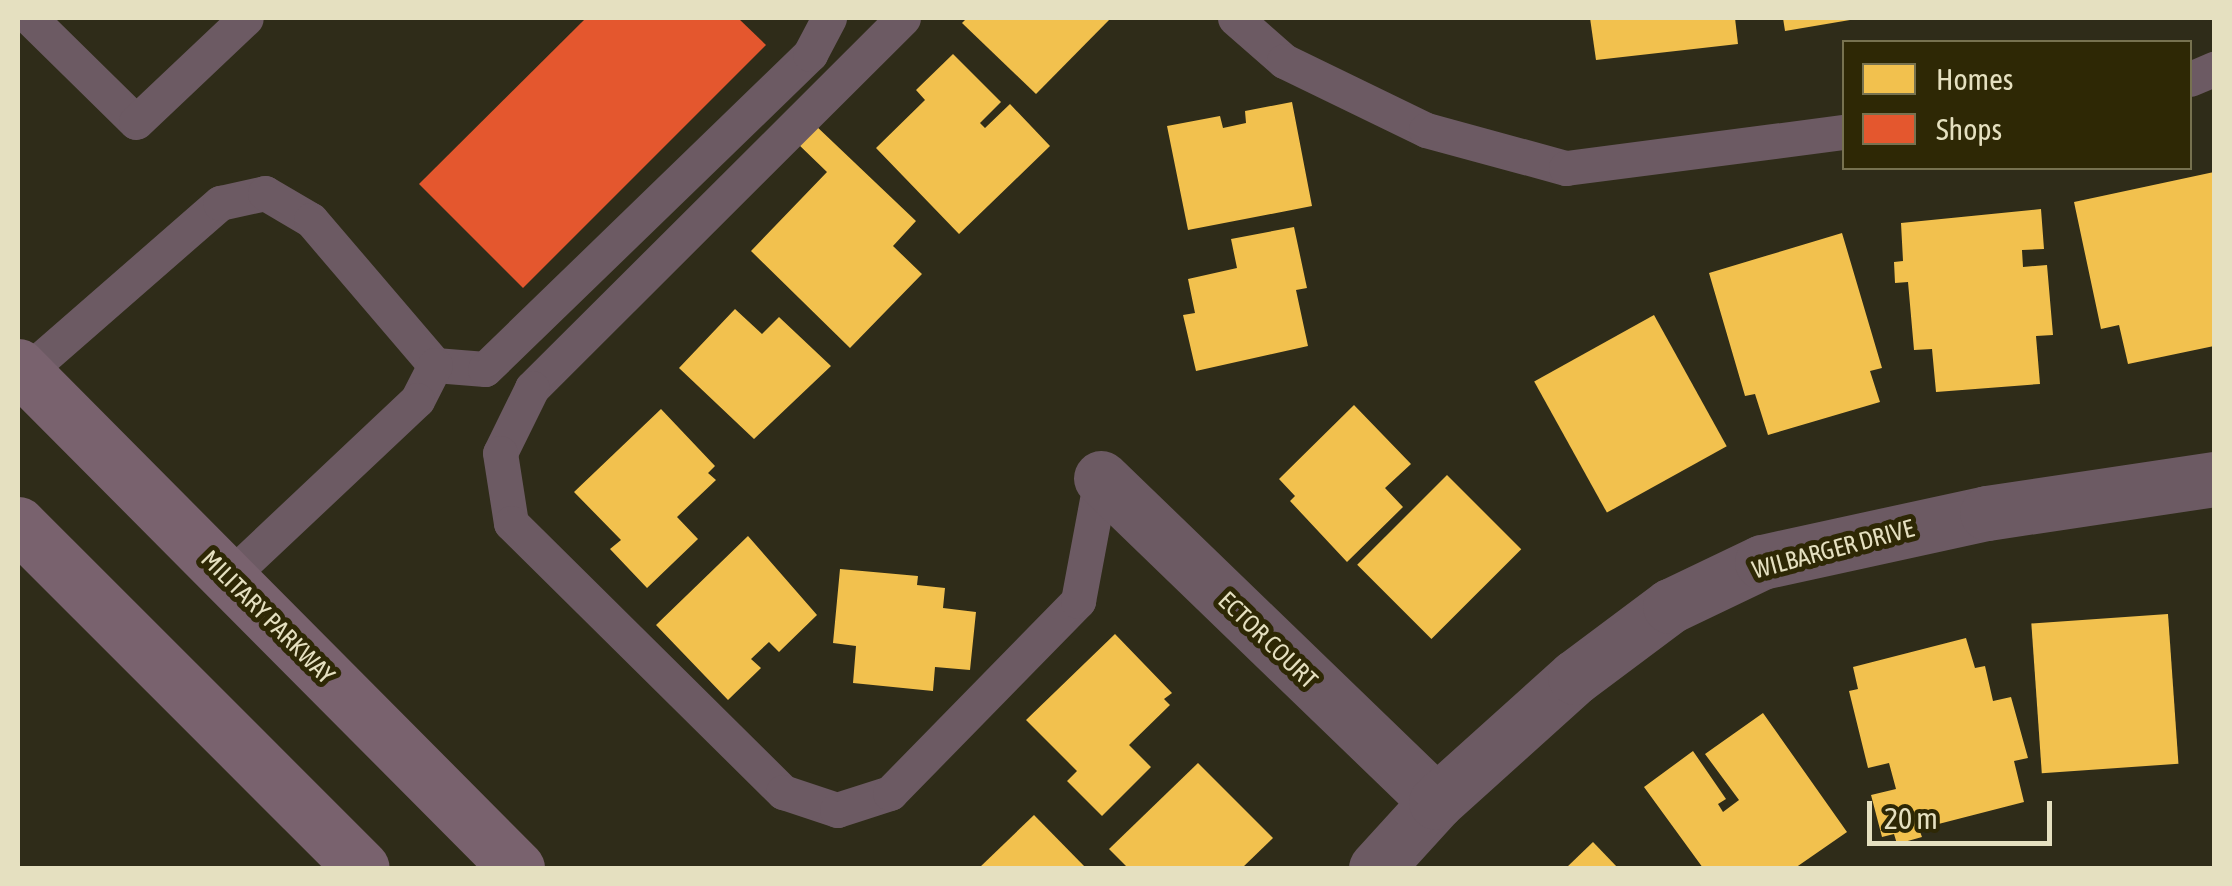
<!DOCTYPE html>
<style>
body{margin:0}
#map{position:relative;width:2232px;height:886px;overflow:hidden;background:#2f2c19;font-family:"Asap Condensed",sans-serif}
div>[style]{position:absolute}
.homes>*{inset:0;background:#f2c14e;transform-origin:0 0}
.shops>*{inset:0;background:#e4572e}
.lane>*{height:35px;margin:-17.5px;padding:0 17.5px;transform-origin:17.5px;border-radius:17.5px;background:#6c5a63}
.street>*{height:55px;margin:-27.5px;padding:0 27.5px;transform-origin:27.5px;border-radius:27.5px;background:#6c5a63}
.secondary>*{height:55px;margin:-27.5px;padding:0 27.5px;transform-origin:27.5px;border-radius:27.5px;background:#79626e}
span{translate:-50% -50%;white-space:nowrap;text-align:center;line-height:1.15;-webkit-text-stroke:10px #2e2805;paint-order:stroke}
.street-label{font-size:25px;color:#e5e0c0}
.frame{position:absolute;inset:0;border:20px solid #e5e0c0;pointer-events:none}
.legend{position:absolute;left:1842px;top:40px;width:350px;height:130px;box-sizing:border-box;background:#2e2805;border:2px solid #777250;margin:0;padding:12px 18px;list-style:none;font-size:30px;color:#e5e0c0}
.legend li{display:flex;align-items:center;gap:20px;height:50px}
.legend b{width:50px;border:2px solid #777250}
.scale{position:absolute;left:1867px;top:801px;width:185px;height:45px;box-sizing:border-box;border:5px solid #e5e0c0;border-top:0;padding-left:12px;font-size:30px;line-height:35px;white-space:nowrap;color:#e5e0c0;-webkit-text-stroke:8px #2e2805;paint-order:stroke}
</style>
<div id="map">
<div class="homes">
<i style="clip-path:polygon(967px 18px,1111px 18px,1036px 94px,962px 23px)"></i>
<i style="clip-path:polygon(1590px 18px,1735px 18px,1738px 44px,1596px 60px)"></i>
<i style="clip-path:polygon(1783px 18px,1850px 18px,1850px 20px,1785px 31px)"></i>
<i style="clip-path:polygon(953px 54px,1001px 102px,980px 123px,985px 128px,1010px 104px,1050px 146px,959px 234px,876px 148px,925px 100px,916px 90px)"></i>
<i style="clip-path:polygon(1292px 102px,1312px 206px,1188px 230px,1167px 126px,1220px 116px,1223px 128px,1246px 123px,1245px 111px)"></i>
<i style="clip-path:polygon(814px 124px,916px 221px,893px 246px,922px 274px,850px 348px,751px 251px,827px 172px,797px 143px)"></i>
<i style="clip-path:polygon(2214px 172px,2214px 346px,2128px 364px,2119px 325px,2101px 329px,2074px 202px)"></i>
<i style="clip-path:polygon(2041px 209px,2044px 249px,2022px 250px,2023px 267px,2047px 265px,2053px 335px,2036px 336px,2040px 384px,1936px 392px,1932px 349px,1914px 350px,1908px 282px,1895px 283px,1894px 262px,1903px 261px,1901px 223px)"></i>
<i style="clip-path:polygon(1294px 227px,1307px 288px,1296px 290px,1308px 346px,1196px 371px,1183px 315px,1195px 313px,1188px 279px,1237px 268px,1231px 239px)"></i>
<i style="clip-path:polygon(1842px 233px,1882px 368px,1870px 371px,1880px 402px,1768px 435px,1755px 394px,1745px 396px,1709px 273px)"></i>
<i style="clip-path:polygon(735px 309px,762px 334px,779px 317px,831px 366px,754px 439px,679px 368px)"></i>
<i style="left:1654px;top:315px;width:150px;height:137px;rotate:61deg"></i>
<i style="clip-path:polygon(1354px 405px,1411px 464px,1385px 488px,1403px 507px,1347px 562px,1290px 501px,1295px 496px,1279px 479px)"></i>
<i style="clip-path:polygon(661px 409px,715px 466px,708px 473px,716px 480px,677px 517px,698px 539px,647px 588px,610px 549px,621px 540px,574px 492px)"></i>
<i style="left:1447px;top:475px;width:105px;height:127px;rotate:45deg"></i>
<i style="clip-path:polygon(748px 536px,817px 615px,779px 652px,769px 642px,751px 659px,761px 668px,728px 700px,656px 625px)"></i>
<i style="clip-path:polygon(840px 569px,918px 576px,917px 585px,945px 588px,943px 608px,976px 612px,970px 670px,935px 667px,933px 691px,853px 683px,856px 646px,833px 643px)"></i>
<i style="left:2168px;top:614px;width:150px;height:137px;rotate:86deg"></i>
<i style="clip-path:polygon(1115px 634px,1172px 693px,1164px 699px,1170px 705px,1129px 745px,1151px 767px,1102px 816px,1067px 781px,1077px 771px,1026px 720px)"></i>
<i style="clip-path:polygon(1966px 638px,1975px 668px,1985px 666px,1993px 701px,2011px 697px,2028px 758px,2014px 761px,2024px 802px,1919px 829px,1922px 837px,1897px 844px,1894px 834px,1882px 837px,1871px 795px,1896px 789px,1889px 763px,1868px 768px,1849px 691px,1858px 689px,1853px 667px)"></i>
<i style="clip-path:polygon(1763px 713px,1847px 832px,1795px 868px,1703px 868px,1644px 787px,1693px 751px,1726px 799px,1718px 804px,1723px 812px,1739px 800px,1705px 754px)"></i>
<i style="clip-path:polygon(1198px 763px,1273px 838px,1242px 868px,1128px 868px,1109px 849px)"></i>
<i style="clip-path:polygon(1034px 815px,1086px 868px,979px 868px)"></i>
<i style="clip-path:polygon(1593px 842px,1618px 868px,1566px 868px)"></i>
</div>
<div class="shops">
<i style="clip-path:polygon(586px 18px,738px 18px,766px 45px,523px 288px,419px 184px)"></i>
</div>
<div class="lane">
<i style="left:30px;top:18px;width:148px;rotate:44.5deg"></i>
<i style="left:136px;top:122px;width:151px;rotate:-43.4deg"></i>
<i style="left:903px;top:18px;width:524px;rotate:135.08deg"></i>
<i style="left:532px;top:388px;width:72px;rotate:116.2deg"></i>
<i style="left:500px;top:453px;width:71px;rotate:81.1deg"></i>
<i style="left:511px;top:523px;width:383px;rotate:44.7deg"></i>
<i style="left:783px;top:792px;width:57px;rotate:18.4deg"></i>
<i style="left:837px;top:810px;width:56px;rotate:-17.8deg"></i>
<i style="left:890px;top:793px;width:269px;rotate:-45.6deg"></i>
<i style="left:1078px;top:601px;width:125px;rotate:-79.4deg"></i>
<i style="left:1235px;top:18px;width:65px;rotate:41.3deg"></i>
<i style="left:1284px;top:61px;width:158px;rotate:25.9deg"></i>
<i style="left:1426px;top:130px;width:145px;rotate:15.2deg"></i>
<i style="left:1566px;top:168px;width:280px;rotate:-7.4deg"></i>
<i style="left:2190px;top:79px;width:26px;rotate:-23deg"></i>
<i style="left:435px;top:365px;width:50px;rotate:4.6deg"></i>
<i style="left:485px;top:369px;width:453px;rotate:-44.1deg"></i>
<i style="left:810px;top:54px;width:41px;rotate:-62.2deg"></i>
<i style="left:25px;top:373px;width:259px;rotate:-41.1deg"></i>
<i style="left:220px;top:203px;width:46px;rotate:-12.5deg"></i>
<i style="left:265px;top:193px;width:53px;rotate:30.4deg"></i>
<i style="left:311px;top:220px;width:191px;rotate:49.5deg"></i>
<i style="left:435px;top:365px;width:39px;rotate:117deg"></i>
<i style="left:417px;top:400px;width:258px;rotate:136.7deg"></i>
</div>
<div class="street">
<i style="left:1101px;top:478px;width:466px;rotate:44deg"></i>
<i style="left:1376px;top:868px;width:89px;rotate:-47.7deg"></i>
<i style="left:1436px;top:802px;width:187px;rotate:-42deg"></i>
<i style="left:1575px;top:677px;width:119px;rotate:-36.8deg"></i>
<i style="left:1670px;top:606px;width:102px;rotate:-25.6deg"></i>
<i style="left:1762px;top:562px;width:230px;rotate:-12.3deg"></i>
<i style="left:1987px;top:513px;width:230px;rotate:-8.5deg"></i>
</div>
<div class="secondary">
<i style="left:18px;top:366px;width:708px;rotate:45.17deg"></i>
<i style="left:18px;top:524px;width:486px;rotate:45deg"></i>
</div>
<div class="street-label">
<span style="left:1833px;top:549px;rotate:-15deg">WILBARGER DRIVE</span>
<span style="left:268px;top:617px;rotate:45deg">MILITARY PARKWAY</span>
<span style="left:1268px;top:640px;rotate:44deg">ECTOR COURT</span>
</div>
<div class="frame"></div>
<ul class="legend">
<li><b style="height:28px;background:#f2c14e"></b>Homes</li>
<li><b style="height:28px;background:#e4572e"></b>Shops</li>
</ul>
<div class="scale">20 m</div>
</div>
